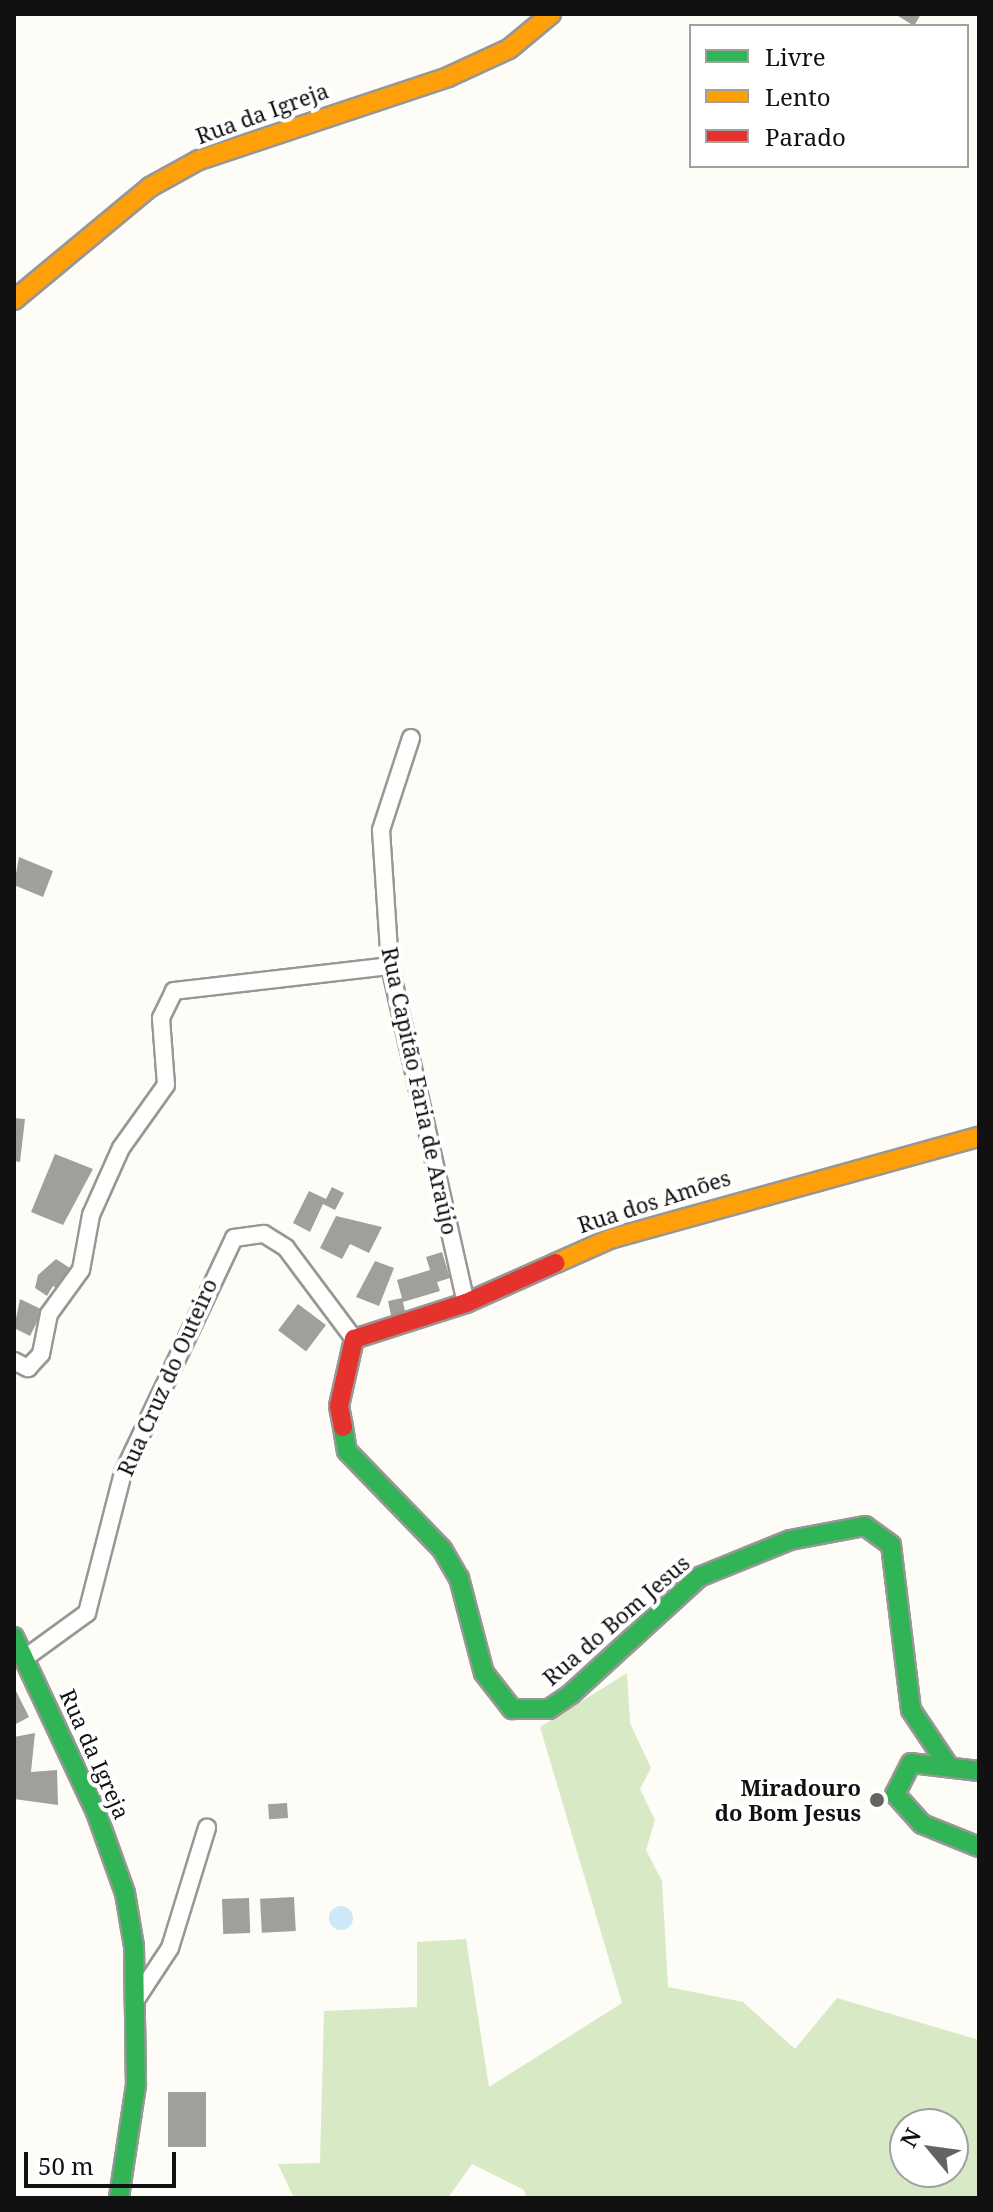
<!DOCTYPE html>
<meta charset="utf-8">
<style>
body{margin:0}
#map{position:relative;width:993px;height:2212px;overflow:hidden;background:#fdfcf7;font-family:"Noto Serif",serif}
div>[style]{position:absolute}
.forest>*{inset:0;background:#d8eac5}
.water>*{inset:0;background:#cde8f7}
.round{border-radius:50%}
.building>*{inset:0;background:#a19f9c;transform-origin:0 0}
.roads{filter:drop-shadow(2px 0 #979795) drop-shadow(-2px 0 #979795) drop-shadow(0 2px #979795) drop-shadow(0 -2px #979795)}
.street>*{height:16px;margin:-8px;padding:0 8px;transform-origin:8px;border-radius:8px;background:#fffffe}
.fast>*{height:18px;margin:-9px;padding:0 9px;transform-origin:9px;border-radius:9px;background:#30b455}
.slow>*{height:18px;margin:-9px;padding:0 9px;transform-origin:9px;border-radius:9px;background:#ff9f0a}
.jam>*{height:18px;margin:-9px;padding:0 9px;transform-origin:9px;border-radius:9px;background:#e5322d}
.dots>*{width:22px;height:22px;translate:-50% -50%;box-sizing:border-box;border:4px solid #fff;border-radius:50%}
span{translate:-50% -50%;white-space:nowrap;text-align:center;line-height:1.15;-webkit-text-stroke:8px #fff;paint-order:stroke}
.street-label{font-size:22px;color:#111}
.poi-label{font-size:22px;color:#111;font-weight:700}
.right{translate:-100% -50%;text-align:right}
.frame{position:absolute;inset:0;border:16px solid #111;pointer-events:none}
.legend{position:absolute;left:689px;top:24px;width:280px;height:144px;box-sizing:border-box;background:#fff;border:2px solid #a0a0a0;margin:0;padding:10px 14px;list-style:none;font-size:24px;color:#111}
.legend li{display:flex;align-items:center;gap:16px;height:40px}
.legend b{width:40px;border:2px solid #a0a0a0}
.north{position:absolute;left:889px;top:2108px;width:80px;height:80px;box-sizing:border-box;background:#fff;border:2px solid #a0a0a0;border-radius:50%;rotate:299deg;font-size:22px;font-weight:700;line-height:32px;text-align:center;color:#111}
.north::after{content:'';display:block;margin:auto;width:28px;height:36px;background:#646362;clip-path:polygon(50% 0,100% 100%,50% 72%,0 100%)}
.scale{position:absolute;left:24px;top:2152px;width:152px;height:36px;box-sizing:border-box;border:4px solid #111;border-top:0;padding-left:10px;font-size:24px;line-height:28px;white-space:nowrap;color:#111;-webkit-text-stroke:6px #fff;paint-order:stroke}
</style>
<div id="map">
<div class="forest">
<i style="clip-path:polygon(evenodd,627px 1673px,630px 1723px,651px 1768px,640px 1789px,655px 1820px,646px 1850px,662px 1881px,668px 1987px,743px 2002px,795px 2049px,837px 1998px,979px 2040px,979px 2198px,526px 2198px,524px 2190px,472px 2164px,448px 2198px,294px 2198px,278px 2164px,320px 2163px,324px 2011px,417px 2007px,417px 1942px,466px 1939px,489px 2087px,622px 2003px,540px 1727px,627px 1673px,905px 2124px,953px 2124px,953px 2172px,905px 2172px,905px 2124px)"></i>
</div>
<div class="water">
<i class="round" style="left:329px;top:1906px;width:24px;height:24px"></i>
</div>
<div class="building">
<i style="clip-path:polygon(895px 14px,921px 14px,914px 26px)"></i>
<i style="clip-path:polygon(19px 857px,53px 871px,43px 897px,14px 885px)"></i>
<i style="clip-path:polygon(14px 1118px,25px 1119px,20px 1162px,14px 1161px)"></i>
<i style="clip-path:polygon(55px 1154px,93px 1169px,63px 1225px,31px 1212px)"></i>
<i style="clip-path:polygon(332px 1187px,344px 1193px,335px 1210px,323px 1204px,310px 1232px,293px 1223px,309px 1191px,326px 1199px)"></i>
<i style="clip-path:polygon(336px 1216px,382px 1227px,369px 1253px,350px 1244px,342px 1259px,320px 1248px)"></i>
<i style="clip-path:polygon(442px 1252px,450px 1278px,437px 1282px,440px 1291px,403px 1302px,406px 1316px,392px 1320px,388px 1301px,402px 1298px,397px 1280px,430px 1270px,426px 1257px)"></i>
<i style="clip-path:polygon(56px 1259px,73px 1270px,61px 1291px,53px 1286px,47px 1296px,35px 1288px,38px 1275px)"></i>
<i style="clip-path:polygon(375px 1261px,394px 1268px,379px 1306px,356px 1297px)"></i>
<i style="clip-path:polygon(20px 1299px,43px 1310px,30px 1336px,14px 1328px)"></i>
<i style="left:298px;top:1304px;width:35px;height:33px;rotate:37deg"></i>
<i style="clip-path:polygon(14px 1687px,29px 1717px,14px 1725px)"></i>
<i style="clip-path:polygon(35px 1733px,31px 1772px,57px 1770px,58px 1805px,14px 1799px,14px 1737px)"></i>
<i style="left:287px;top:1803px;width:15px;height:19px;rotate:86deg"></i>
<i style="left:294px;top:1897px;width:34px;height:34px;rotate:87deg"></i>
<i style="left:249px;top:1898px;width:35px;height:27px;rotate:88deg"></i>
<i style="left:168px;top:2092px;width:38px;height:55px"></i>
</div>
<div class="roads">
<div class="street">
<i style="left:411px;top:738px;width:97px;rotate:108.1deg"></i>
<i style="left:381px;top:830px;width:136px;rotate:86.2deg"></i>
<i style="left:390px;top:966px;width:345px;rotate:77.3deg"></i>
<i style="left:14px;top:1361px;width:16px;rotate:27deg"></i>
<i style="left:28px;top:1368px;width:19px;rotate:-47deg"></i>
<i style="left:41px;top:1354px;width:41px;rotate:-78.7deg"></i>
<i style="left:49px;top:1314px;width:54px;rotate:-54deg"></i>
<i style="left:81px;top:1270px;width:56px;rotate:-79.7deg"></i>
<i style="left:91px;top:1215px;width:73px;rotate:-65.9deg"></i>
<i style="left:121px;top:1148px;width:77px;rotate:-54.5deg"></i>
<i style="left:166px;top:1085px;width:67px;rotate:-94.3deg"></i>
<i style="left:161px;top:1018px;width:30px;rotate:-64deg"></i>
<i style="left:174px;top:991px;width:217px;rotate:-6.6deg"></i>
<i style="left:25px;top:1658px;width:77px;rotate:-36deg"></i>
<i style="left:87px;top:1613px;width:145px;rotate:-75.6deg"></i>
<i style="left:123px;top:1473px;width:260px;rotate:-64.7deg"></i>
<i style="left:234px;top:1238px;width:30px;rotate:-8deg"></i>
<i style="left:264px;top:1234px;width:26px;rotate:32deg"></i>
<i style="left:286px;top:1248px;width:114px;rotate:53.2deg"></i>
<i style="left:137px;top:1998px;width:60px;rotate:-56.6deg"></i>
<i style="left:170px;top:1948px;width:126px;rotate:-72.9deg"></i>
</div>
<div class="fast">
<i style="left:343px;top:1427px;width:24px;rotate:81deg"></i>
<i style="left:347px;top:1451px;width:136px;rotate:45.9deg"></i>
<i style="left:442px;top:1549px;width:34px;rotate:60deg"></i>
<i style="left:459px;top:1578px;width:98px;rotate:75.3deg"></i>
<i style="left:484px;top:1673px;width:46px;rotate:52.1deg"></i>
<i style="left:512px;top:1709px;width:37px"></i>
<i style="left:549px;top:1709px;width:27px;rotate:-34deg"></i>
<i style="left:571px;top:1694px;width:173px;rotate:-42.4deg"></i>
<i style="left:699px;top:1577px;width:98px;rotate:-22.1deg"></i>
<i style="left:790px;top:1540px;width:76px;rotate:-10.6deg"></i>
<i style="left:865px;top:1526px;width:32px;rotate:36deg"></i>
<i style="left:891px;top:1545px;width:166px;rotate:83.1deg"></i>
<i style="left:911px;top:1710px;width:65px;rotate:56.3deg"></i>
<i style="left:14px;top:1637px;width:193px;rotate:64.9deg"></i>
<i style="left:96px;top:1812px;width:86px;rotate:70.3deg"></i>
<i style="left:125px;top:1893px;width:54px;rotate:80.4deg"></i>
<i style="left:134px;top:1946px;width:139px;rotate:89.2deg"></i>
<i style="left:136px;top:2085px;width:114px;rotate:98.6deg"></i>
<i style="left:979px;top:1771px;width:68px;rotate:-173.3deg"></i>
<i style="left:911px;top:1763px;width:35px;rotate:117deg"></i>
<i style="left:895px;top:1794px;width:40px;rotate:48deg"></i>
<i style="left:922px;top:1824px;width:61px;rotate:22deg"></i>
</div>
<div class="slow">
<i style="left:14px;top:300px;width:177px;rotate:-39.7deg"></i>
<i style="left:150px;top:187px;width:56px;rotate:-28.9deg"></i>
<i style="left:199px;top:160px;width:262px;rotate:-18.4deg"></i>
<i style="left:448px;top:77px;width:67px;rotate:-24.7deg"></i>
<i style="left:509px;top:49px;width:55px;rotate:-39.8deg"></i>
<i style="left:556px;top:1263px;width:59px;rotate:-24deg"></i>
<i style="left:610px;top:1239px;width:383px;rotate:-15.5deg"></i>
</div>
<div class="jam">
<i style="left:343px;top:1427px;width:21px;rotate:-101deg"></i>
<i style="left:339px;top:1406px;width:69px;rotate:-77.4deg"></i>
<i style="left:354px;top:1339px;width:118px;rotate:-17.8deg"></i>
<i style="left:466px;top:1303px;width:98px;rotate:-24deg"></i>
</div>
</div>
<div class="dots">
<i style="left:877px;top:1800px;background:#646362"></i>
</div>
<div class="street-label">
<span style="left:262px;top:113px;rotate:-20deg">Rua da Igreja</span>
<span style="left:420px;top:1091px;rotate:78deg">Rua Capitão Faria de Araújo</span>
<span style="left:654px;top:1201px;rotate:-18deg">Rua dos Amões</span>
<span style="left:167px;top:1377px;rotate:-66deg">Rua Cruz do Outeiro</span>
<span style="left:616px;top:1620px;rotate:-41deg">Rua do Bom Jesus</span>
<span style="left:95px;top:1754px;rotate:66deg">Rua da Igreja</span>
</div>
<div class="poi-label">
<span class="right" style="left:861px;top:1800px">Miradouro<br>do Bom Jesus</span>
</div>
<div class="frame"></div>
<ul class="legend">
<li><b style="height:10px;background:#30b455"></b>Livre</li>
<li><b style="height:10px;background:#ff9f0a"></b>Lento</li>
<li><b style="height:10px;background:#e5322d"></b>Parado</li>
</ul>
<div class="north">N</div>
<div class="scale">50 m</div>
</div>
